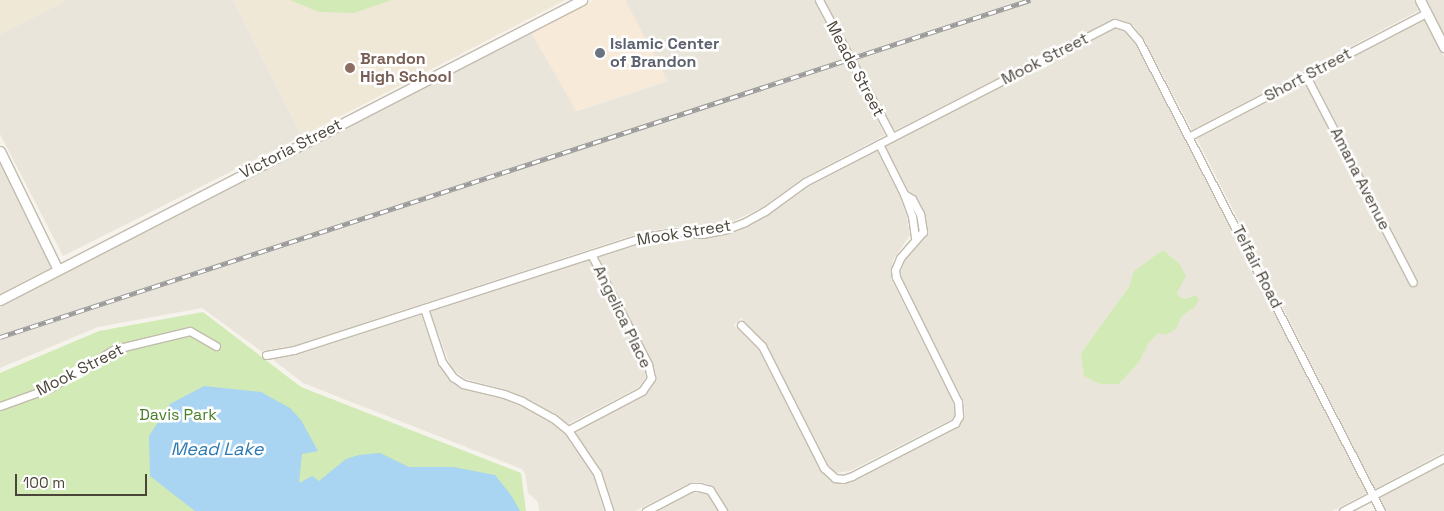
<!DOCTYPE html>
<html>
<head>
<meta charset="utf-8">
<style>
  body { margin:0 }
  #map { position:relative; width:1444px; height:511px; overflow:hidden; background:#f6f3ec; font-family:"Space Grotesk",sans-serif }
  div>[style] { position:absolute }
  .residential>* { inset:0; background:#eae5da }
  .commercial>* { inset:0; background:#f7ead8 }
  .education>* { inset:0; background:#efe8d6 }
  .green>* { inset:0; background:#d2eab5 }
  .water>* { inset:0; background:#a9d4f2 }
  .roads { filter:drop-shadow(1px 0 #c2bbae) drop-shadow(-1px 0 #c2bbae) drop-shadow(0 1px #c2bbae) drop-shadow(0 -1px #c2bbae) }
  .minor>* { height:7px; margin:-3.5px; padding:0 3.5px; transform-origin:3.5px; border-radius:3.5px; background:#fff }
  .tertiary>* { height:9px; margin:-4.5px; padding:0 4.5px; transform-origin:4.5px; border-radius:4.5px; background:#fff }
  .rail>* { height:4.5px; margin-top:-2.25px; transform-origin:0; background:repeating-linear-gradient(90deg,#fff 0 8px,#9a9a9a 0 16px); box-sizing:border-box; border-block:1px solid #9a9a9a }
  .dots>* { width:14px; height:14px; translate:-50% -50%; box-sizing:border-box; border:2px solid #fff; border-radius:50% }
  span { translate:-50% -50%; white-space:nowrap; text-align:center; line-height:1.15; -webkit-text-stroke:5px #fff; paint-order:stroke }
  .worship-label { font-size:16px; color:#5b616d; font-weight:700 }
  .left { translate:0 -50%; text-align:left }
  .education-label { font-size:16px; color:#785e54; font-weight:700 }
  .street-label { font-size:16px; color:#4b4439 }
  .park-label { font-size:16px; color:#4a7f2a }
  .water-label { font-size:18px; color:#2e7ab2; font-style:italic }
  .scale { position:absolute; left:15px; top:474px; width:132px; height:22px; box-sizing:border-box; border:2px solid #4b4439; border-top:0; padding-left:6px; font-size:15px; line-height:18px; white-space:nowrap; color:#4b4439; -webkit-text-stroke:4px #fff; paint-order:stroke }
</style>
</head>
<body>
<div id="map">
  <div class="residential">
    <i style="clip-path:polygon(67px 0,233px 0,302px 136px,63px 256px,0 134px,0 34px)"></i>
    <i style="clip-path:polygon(625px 0,814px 0,885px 135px,803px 178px,763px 207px,725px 225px,701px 228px,675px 227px,643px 232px,293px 346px,261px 351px,202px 308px,98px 327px,0 368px,0 306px,531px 32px,577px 111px,667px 81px)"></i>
    <i style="clip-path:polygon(824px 0,1415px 0,1420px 10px,1192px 130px,1143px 38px,1132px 24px,1116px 18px,894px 131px)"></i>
    <i style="clip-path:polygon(1425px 0,1444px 0,1444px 37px,1433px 15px)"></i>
    <i style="clip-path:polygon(1425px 19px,1444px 57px,1444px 452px,1375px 489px,1197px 139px,1305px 82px,1412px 288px,1419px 284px,1313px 78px)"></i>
    <i style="clip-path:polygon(evenodd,1115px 28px,1125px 32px,1136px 44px,1367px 493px,1332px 511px,728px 511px,713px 487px,705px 483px,692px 482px,635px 511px,613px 511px,601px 471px,575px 432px,645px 395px,655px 381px,655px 371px,598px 257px,662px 238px,703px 239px,729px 234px,768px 215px,808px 187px,877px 151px,899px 194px,907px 217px,910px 235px,893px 260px,891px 279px,954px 404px,955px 414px,952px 419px,850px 471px,836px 473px,828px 465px,766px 344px,741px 318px,734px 325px,758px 349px,821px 471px,835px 483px,845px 483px,854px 481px,951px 431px,959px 426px,965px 411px,963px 400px,900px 277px,904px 261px,926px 235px,926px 219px,916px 197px,907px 189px,885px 146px,1115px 28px,1163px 250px,1179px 263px,1181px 284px,1177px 293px,1179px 297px,1185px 299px,1195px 295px,1195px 307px,1182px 316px,1176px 329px,1158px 333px,1148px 344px,1140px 361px,1119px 384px,1100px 384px,1085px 376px,1081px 353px,1129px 287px,1135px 271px,1163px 250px)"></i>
    <i style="clip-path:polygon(0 161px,52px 267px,0 294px)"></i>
    <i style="clip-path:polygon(589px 260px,644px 366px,646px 377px,639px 387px,568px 424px,555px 414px,524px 397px,504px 389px,465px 379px,451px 367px,430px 312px)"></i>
    <i style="clip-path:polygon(421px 315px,438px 363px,450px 380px,462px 389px,503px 399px,521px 406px,551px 422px,565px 433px,593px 475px,604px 511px,539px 511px,538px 502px,528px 493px,525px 473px,522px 469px,303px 383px,272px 359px,296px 355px)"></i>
    <i style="clip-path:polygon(1444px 464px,1444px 511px,1386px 511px,1379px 498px)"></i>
    <i style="clip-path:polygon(694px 492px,708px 494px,718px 511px,657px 511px)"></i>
  </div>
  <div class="commercial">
    <i style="clip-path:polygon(594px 0,625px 0,668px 81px,576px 111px,531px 32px)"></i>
  </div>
  <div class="education">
    <i style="clip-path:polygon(0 0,67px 0,0 34px)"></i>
    <i style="clip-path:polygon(233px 0,565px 0,302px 136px)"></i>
  </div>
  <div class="green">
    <i style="clip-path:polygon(290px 0,392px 0,354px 13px,319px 12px)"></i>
    <i style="clip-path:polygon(1163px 250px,1179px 263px,1186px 276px,1177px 293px,1179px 297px,1185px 299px,1196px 295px,1199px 300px,1195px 307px,1182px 316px,1176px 329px,1166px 335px,1158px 333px,1148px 344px,1140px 361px,1119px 384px,1100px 384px,1084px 376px,1081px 353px,1129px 287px,1134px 271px)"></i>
    <i style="clip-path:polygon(203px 312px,301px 387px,521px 473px,526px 511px,0 511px,0 373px,99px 331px)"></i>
  </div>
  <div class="water">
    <i style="clip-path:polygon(204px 386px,261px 392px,290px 408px,301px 420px,318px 451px,302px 454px,299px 483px,312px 476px,319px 481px,346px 459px,359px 455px,380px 453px,409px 467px,453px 467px,495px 475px,511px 495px,520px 511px,195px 511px,150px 476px,149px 436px,170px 404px)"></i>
  </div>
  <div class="roads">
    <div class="minor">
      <i style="left:819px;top:0;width:155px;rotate:61.9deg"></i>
      <i style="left:1306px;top:76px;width:232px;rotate:62.6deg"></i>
      <i style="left:1190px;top:136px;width:266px;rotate:-27.5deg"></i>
      <i style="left:879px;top:144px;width:56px;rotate:63.4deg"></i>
      <i style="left:904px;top:194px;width:23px;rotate:70deg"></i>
      <i style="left:912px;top:216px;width:22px;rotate:82deg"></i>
      <i style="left:424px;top:308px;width:57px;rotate:71.6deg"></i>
      <i style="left:442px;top:362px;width:19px;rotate:54deg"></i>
      <i style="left:453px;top:377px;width:12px;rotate:35deg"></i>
      <i style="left:463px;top:384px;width:42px;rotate:13.7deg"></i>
      <i style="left:504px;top:394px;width:19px;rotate:21deg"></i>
      <i style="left:522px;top:401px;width:35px;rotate:29deg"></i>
      <i style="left:553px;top:418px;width:19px;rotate:39deg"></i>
      <i style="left:568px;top:430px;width:52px;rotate:56deg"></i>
      <i style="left:597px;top:473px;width:40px;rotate:72deg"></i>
      <i style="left:741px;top:325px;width:30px;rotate:45deg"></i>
      <i style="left:762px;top:346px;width:137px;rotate:63.1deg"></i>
      <i style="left:824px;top:468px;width:15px;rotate:42deg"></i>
      <i style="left:835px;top:478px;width:8px;rotate:7deg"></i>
      <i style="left:843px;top:479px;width:9px;rotate:-18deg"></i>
      <i style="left:852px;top:476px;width:116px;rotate:-27.2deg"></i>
      <i style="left:955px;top:423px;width:8px;rotate:-60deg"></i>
      <i style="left:959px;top:416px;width:14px;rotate:-94deg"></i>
      <i style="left:958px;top:402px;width:140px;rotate:-116.4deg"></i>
      <i style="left:896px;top:277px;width:7px;rotate:-98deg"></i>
      <i style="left:895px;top:270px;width:13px;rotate:-67deg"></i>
      <i style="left:900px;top:258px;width:35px;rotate:-49deg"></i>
      <i style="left:923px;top:232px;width:18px;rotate:-99deg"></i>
      <i style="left:920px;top:214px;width:17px;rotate:-118deg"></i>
      <i style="left:912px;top:199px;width:9px;rotate:-148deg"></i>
      <i style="left:266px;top:355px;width:28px;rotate:-10deg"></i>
      <i style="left:294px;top:350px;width:368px;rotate:-17.9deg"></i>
      <i style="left:644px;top:237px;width:32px;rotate:-9deg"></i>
      <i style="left:676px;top:232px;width:26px;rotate:4deg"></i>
      <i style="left:702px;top:234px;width:25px;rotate:-11deg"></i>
      <i style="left:727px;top:229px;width:19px;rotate:-21deg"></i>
      <i style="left:745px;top:222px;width:23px;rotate:-29deg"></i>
      <i style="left:765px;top:211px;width:49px;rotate:-35.9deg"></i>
      <i style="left:805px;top:182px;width:348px;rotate:-27.2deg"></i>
      <i style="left:1115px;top:23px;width:13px;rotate:18deg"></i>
      <i style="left:1127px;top:27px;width:18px;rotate:49deg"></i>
      <i style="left:1139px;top:41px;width:529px;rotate:62.76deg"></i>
      <i style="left:0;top:406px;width:53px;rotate:-19.8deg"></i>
      <i style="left:50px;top:388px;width:76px;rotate:-31deg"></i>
      <i style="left:115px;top:349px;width:77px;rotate:-13.5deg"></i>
      <i style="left:190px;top:331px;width:30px;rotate:30deg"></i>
      <i style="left:568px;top:430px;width:84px;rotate:-27.8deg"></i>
      <i style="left:642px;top:391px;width:16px;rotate:-55deg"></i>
      <i style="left:651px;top:378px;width:14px;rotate:-102deg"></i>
      <i style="left:648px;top:364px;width:124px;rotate:-117.4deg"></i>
      <i style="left:646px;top:511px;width:52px;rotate:-27.6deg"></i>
      <i style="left:692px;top:487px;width:7px"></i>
      <i style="left:699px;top:487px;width:11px;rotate:15deg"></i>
      <i style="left:710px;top:490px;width:25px;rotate:58deg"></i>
      <i style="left:1343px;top:511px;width:114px;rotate:-27.7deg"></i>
    </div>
    <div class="tertiary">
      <i style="left:1420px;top:0;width:53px;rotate:62.9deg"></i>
      <i style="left:0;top:151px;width:132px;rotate:64deg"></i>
      <i style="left:0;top:300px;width:655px;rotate:-27.27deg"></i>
    </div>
  </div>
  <div class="rail">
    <i style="left:0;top:337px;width:1084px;rotate:-18.12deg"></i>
  </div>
  <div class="dots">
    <i style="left:600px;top:53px;background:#6b7280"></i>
    <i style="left:350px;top:68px;background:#8d6e63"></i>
  </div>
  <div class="worship-label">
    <span class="left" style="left:610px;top:53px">Islamic Center<br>of Brandon</span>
  </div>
  <div class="education-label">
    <span class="left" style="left:360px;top:68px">Brandon<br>High School</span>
  </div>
  <div class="street-label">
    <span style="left:1045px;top:59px;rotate:-27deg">Mook Street</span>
    <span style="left:855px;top:69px;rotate:62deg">Meade Street</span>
    <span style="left:1308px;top:75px;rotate:-28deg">Short Street</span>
    <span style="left:291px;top:149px;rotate:-27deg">Victoria Street</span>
    <span style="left:1360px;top:179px;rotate:63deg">Amana Avenue</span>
    <span style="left:684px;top:233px;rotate:-9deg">Mook Street</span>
    <span style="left:1257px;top:267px;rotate:63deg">Telfair Road</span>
    <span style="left:622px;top:317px;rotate:64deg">Angelica Place</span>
    <span style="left:80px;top:370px;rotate:-27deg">Mook Street</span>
  </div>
  <div class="park-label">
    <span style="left:178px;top:415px">Davis Park</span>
  </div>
  <div class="water-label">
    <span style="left:217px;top:449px">Mead Lake</span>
  </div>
  <div class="scale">100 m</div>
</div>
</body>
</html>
